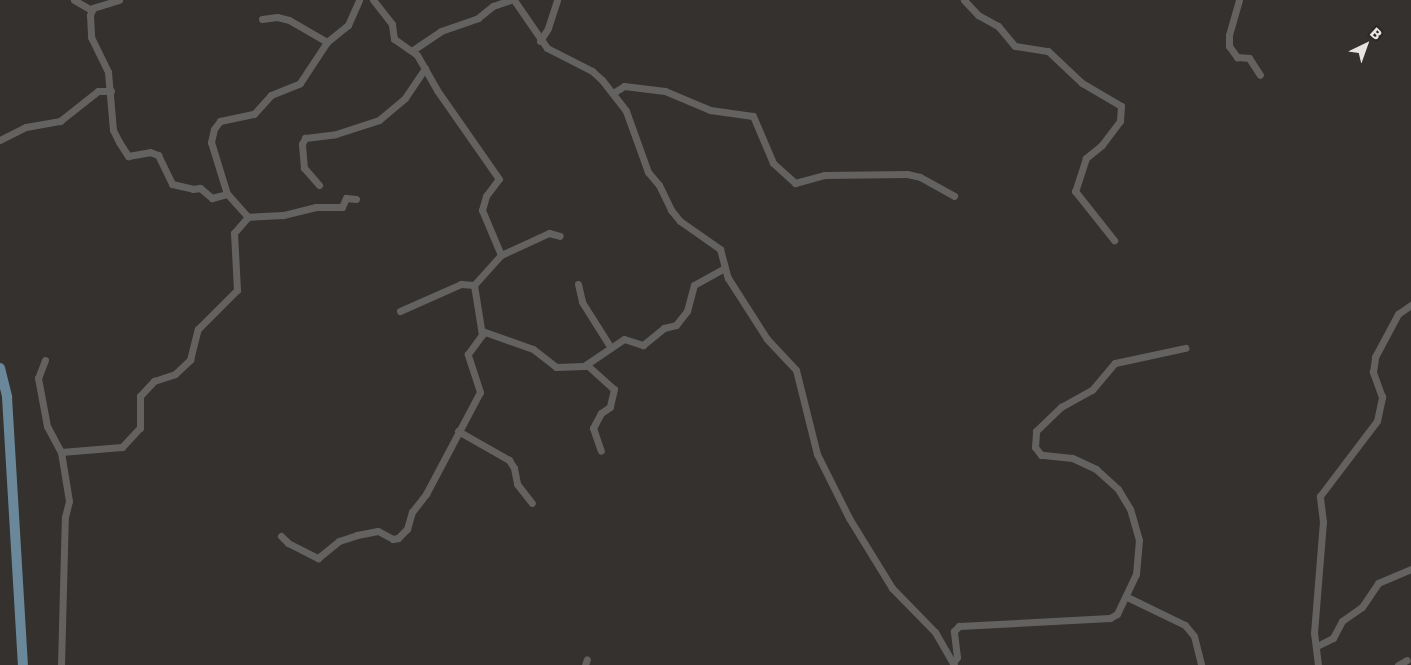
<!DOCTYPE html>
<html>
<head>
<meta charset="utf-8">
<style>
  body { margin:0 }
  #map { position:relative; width:1411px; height:665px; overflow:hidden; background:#34312f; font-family:"DejaVu Sans",sans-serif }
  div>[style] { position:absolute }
  .river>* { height:10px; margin:-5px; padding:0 5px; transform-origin:5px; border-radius:5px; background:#6a889a }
  .minor>* { height:7px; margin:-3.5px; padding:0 3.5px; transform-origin:3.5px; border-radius:3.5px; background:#636261 }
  span { translate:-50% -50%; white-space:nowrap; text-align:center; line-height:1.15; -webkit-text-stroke:4px #2a2725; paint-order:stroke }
  .north { position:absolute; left:1341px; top:20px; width:50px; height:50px; -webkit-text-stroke:4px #2a2725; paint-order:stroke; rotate:42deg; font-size:14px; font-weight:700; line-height:20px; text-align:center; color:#e7e5e4 }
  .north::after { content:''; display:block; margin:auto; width:18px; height:22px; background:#e7e5e4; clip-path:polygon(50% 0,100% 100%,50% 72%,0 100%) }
</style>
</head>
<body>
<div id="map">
  <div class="river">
    <i style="left:0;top:368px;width:30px;rotate:76deg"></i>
    <i style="left:7px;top:397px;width:268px;rotate:86.6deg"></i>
  </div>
  <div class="minor">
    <i style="left:74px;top:0;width:20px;rotate:30deg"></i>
    <i style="left:119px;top:0;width:27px;rotate:163deg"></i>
    <i style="left:93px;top:8px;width:8px;rotate:113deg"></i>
    <i style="left:90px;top:15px;width:22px;rotate:87deg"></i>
    <i style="left:91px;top:37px;width:39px;rotate:64deg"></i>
    <i style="left:108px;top:72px;width:58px;rotate:85.1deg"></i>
    <i style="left:113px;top:130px;width:13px;rotate:63deg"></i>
    <i style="left:119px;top:142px;width:17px;rotate:57deg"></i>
    <i style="left:128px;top:156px;width:22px;rotate:-10deg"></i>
    <i style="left:150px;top:152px;width:9px;rotate:21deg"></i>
    <i style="left:158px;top:155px;width:32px;rotate:64deg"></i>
    <i style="left:172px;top:184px;width:22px;rotate:13deg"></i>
    <i style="left:193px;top:189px;width:7px;rotate:-8deg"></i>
    <i style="left:200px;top:188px;width:16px;rotate:40deg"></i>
    <i style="left:212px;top:198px;width:16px;rotate:-15deg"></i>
    <i style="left:514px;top:0;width:58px;rotate:55.5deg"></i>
    <i style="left:547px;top:48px;width:51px;rotate:27.1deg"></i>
    <i style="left:592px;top:71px;width:13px;rotate:42deg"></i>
    <i style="left:602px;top:80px;width:39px;rotate:52deg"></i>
    <i style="left:626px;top:111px;width:65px;rotate:70.2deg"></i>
    <i style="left:648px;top:172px;width:17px;rotate:50deg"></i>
    <i style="left:659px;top:185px;width:28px;rotate:64deg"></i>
    <i style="left:671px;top:210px;width:14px;rotate:51deg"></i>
    <i style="left:680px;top:221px;width:49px;rotate:35deg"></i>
    <i style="left:720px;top:249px;width:30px;rotate:75deg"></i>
    <i style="left:728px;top:278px;width:72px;rotate:57.4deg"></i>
    <i style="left:767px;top:339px;width:42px;rotate:46.9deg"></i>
    <i style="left:796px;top:370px;width:87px;rotate:76deg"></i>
    <i style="left:817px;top:454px;width:72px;rotate:63.4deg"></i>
    <i style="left:849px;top:518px;width:82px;rotate:58.4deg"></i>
    <i style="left:892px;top:588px;width:62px;rotate:45.7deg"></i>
    <i style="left:935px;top:632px;width:38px;rotate:60deg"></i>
    <i style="left:964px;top:0;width:21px;rotate:47deg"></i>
    <i style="left:978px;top:15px;width:23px;rotate:29deg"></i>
    <i style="left:998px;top:26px;width:26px;rotate:50deg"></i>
    <i style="left:1015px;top:46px;width:33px;rotate:9deg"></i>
    <i style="left:1048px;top:51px;width:47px;rotate:43.3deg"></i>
    <i style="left:1082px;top:83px;width:45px;rotate:30.5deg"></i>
    <i style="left:1121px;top:106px;width:15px;rotate:94deg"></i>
    <i style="left:1120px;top:121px;width:30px;rotate:127deg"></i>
    <i style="left:1102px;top:145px;width:21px;rotate:141deg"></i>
    <i style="left:1086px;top:158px;width:35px;rotate:108deg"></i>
    <i style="left:1075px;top:191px;width:63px;rotate:51.5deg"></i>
    <i style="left:1239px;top:0;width:36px;rotate:106deg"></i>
    <i style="left:1229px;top:35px;width:11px;rotate:90deg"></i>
    <i style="left:1229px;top:46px;width:14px;rotate:54deg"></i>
    <i style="left:1237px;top:57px;width:12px;rotate:5deg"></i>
    <i style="left:1249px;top:58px;width:20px;rotate:57deg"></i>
    <i style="left:262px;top:19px;width:15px;rotate:-8deg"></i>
    <i style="left:277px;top:17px;width:12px;rotate:14deg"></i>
    <i style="left:289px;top:20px;width:44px;rotate:30.1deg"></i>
    <i style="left:540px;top:41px;width:15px;rotate:-58deg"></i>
    <i style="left:548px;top:28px;width:29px;rotate:-72deg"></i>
    <i style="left:413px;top:50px;width:34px;rotate:-34deg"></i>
    <i style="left:441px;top:31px;width:39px;rotate:-19deg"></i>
    <i style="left:478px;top:18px;width:19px;rotate:-39deg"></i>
    <i style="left:493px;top:6px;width:18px;rotate:-19deg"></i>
    <i style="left:613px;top:93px;width:13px;rotate:-32deg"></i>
    <i style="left:624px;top:86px;width:41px;rotate:7deg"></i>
    <i style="left:665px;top:91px;width:49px;rotate:22.9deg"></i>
    <i style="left:710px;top:110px;width:43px;rotate:7.9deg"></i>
    <i style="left:753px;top:116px;width:51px;rotate:66.9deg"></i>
    <i style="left:773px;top:163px;width:30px;rotate:42deg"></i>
    <i style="left:795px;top:183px;width:30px;rotate:-15deg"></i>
    <i style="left:824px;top:175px;width:83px;rotate:-0.7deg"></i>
    <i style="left:907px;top:174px;width:13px;rotate:13deg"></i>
    <i style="left:920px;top:177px;width:39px;rotate:29deg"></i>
    <i style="left:0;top:140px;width:29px;rotate:-27deg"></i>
    <i style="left:26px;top:127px;width:35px;rotate:-10deg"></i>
    <i style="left:60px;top:121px;width:48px;rotate:-38.3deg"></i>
    <i style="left:98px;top:91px;width:13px"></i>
    <i style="left:319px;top:185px;width:23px;rotate:-131deg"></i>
    <i style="left:304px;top:168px;width:24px;rotate:-95deg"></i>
    <i style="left:302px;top:144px;width:7px;rotate:-63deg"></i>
    <i style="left:305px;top:138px;width:31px;rotate:-7deg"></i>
    <i style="left:336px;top:134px;width:45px;rotate:-18deg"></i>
    <i style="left:379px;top:120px;width:34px;rotate:-40deg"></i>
    <i style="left:405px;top:98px;width:36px;rotate:-56deg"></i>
    <i style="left:356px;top:199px;width:10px;rotate:-174deg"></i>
    <i style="left:346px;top:198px;width:10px;rotate:114deg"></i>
    <i style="left:342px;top:207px;width:26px;rotate:180deg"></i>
    <i style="left:316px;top:207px;width:34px;rotate:166deg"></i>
    <i style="left:283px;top:215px;width:35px;rotate:177deg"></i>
    <i style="left:248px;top:217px;width:31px;rotate:-132deg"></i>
    <i style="left:227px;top:194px;width:54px;rotate:-107.1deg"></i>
    <i style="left:211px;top:142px;width:13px;rotate:-77deg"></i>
    <i style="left:214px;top:129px;width:10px;rotate:-53deg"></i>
    <i style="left:220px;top:121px;width:35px;rotate:-12deg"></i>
    <i style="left:254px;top:114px;width:25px;rotate:-48deg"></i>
    <i style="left:271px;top:95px;width:31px;rotate:-22deg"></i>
    <i style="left:300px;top:83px;width:49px;rotate:-56.6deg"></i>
    <i style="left:327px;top:42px;width:27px;rotate:-39deg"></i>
    <i style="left:348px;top:25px;width:27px;rotate:-66deg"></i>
    <i style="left:501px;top:255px;width:53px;rotate:-24.6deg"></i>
    <i style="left:549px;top:233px;width:11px;rotate:15deg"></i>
    <i style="left:578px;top:284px;width:18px;rotate:77deg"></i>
    <i style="left:582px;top:302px;width:54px;rotate:57.8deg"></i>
    <i style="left:400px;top:311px;width:67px;rotate:-23.9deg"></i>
    <i style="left:461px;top:284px;width:13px;rotate:4deg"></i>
    <i style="left:482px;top:331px;width:54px;rotate:19.4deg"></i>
    <i style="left:533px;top:349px;width:29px;rotate:38deg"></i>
    <i style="left:556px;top:367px;width:28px;rotate:-2deg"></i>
    <i style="left:584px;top:366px;width:48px;rotate:-34deg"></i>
    <i style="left:624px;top:339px;width:20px;rotate:18deg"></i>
    <i style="left:643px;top:345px;width:27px;rotate:-39deg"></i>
    <i style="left:664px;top:328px;width:12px;rotate:-14deg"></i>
    <i style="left:676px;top:325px;width:18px;rotate:-52deg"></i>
    <i style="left:687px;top:311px;width:27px;rotate:-75deg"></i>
    <i style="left:694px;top:285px;width:35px;rotate:-29deg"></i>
    <i style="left:45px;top:360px;width:19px;rotate:111deg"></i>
    <i style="left:38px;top:378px;width:49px;rotate:79.4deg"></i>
    <i style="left:47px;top:426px;width:30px;rotate:62deg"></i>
    <i style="left:587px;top:365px;width:36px;rotate:42deg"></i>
    <i style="left:614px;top:389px;width:18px;rotate:103deg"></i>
    <i style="left:610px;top:407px;width:11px;rotate:146deg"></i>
    <i style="left:601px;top:413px;width:17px;rotate:118deg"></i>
    <i style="left:593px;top:428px;width:24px;rotate:71deg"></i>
    <i style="left:458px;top:431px;width:59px;rotate:29.6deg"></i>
    <i style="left:509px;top:460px;width:9px;rotate:58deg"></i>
    <i style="left:514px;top:468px;width:16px;rotate:79deg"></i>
    <i style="left:517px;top:484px;width:24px;rotate:52deg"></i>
    <i style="left:281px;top:536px;width:10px;rotate:45deg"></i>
    <i style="left:288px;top:543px;width:34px;rotate:27deg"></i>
    <i style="left:318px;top:558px;width:27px;rotate:-39deg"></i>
    <i style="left:339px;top:541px;width:19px;rotate:-18deg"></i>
    <i style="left:357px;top:535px;width:21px;rotate:-11deg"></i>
    <i style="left:378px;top:531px;width:17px;rotate:28deg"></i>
    <i style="left:393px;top:539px;width:5px;rotate:-11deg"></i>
    <i style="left:398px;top:538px;width:13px;rotate:-45deg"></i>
    <i style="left:407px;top:529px;width:18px;rotate:-74deg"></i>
    <i style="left:412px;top:512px;width:23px;rotate:-52deg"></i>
    <i style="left:426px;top:494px;width:115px;rotate:-62.1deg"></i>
    <i style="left:480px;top:392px;width:40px;rotate:-108deg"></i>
    <i style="left:468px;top:354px;width:24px;rotate:-54deg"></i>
    <i style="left:482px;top:335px;width:51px;rotate:-99.1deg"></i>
    <i style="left:474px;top:285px;width:40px;rotate:-48deg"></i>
    <i style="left:501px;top:255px;width:49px;rotate:-112.9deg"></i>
    <i style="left:482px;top:210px;width:15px;rotate:-74deg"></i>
    <i style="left:486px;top:196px;width:21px;rotate:-53deg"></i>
    <i style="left:499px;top:179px;width:108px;rotate:-124.9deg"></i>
    <i style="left:437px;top:90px;width:40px;rotate:-119.7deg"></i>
    <i style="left:417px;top:55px;width:28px;rotate:-145deg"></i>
    <i style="left:394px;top:39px;width:15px;rotate:-98deg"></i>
    <i style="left:392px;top:24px;width:31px;rotate:-128deg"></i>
    <i style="left:1127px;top:597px;width:64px;rotate:25.8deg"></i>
    <i style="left:1185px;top:625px;width:14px;rotate:51deg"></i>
    <i style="left:1194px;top:636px;width:30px;rotate:76deg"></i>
    <i style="left:1317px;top:646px;width:18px;rotate:-27deg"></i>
    <i style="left:1333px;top:638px;width:19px;rotate:-62deg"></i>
    <i style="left:1342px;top:621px;width:24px;rotate:-35deg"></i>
    <i style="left:1362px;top:607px;width:29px;rotate:-56deg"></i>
    <i style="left:1378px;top:583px;width:36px;rotate:-23deg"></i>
    <i style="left:953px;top:663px;width:7px;rotate:-56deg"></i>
    <i style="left:957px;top:657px;width:26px;rotate:-97deg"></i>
    <i style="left:954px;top:631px;width:7px;rotate:-45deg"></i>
    <i style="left:959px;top:626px;width:151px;rotate:-3deg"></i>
    <i style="left:1110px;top:618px;width:8px;rotate:-30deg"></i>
    <i style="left:1117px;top:614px;width:44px;rotate:-64.6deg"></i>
    <i style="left:1136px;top:574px;width:34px;rotate:-85deg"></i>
    <i style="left:1139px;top:540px;width:32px;rotate:-106deg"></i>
    <i style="left:1130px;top:509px;width:23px;rotate:-121deg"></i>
    <i style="left:1118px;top:489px;width:30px;rotate:-138deg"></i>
    <i style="left:1096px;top:469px;width:26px;rotate:-155deg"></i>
    <i style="left:1072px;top:458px;width:31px;rotate:-174deg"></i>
    <i style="left:1041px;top:455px;width:10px;rotate:-127deg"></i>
    <i style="left:1035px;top:447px;width:16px;rotate:-86deg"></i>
    <i style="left:1036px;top:431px;width:35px;rotate:-44deg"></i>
    <i style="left:1061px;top:407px;width:35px;rotate:-29deg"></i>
    <i style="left:1092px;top:390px;width:35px;rotate:-50deg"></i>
    <i style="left:1115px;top:363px;width:72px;rotate:-12.1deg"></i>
    <i style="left:61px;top:665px;width:148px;rotate:-88.5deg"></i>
    <i style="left:65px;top:517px;width:16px;rotate:-76deg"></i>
    <i style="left:69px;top:501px;width:50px;rotate:-99.3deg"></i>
    <i style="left:61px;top:452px;width:61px;rotate:-4.7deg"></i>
    <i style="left:122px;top:447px;width:26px;rotate:-47deg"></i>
    <i style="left:140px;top:428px;width:32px;rotate:-90deg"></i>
    <i style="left:140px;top:396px;width:21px;rotate:-47deg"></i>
    <i style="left:154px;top:381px;width:22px;rotate:-18deg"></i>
    <i style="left:175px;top:374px;width:21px;rotate:-43deg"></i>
    <i style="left:190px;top:360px;width:32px;rotate:-76deg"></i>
    <i style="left:198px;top:329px;width:55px;rotate:-45deg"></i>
    <i style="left:237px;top:290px;width:57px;rotate:-93deg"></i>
    <i style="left:234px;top:233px;width:21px;rotate:-49deg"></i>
    <i style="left:585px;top:665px;width:6px;rotate:-72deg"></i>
    <i style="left:1318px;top:665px;width:32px;rotate:-97deg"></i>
    <i style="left:1314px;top:633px;width:111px;rotate:-85.4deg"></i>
    <i style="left:1323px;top:522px;width:26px;rotate:-97deg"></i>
    <i style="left:1320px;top:496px;width:94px;rotate:-52.8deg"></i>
    <i style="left:1377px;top:421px;width:25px;rotate:-78deg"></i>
    <i style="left:1382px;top:397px;width:27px;rotate:-110deg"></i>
    <i style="left:1373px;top:372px;width:15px;rotate:-82deg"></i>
    <i style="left:1375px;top:357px;width:49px;rotate:-61.9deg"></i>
    <i style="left:1398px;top:314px;width:16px;rotate:-35deg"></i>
    <i style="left:1398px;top:665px;width:10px;rotate:-29deg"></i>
  </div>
  <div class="north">B</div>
</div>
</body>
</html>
